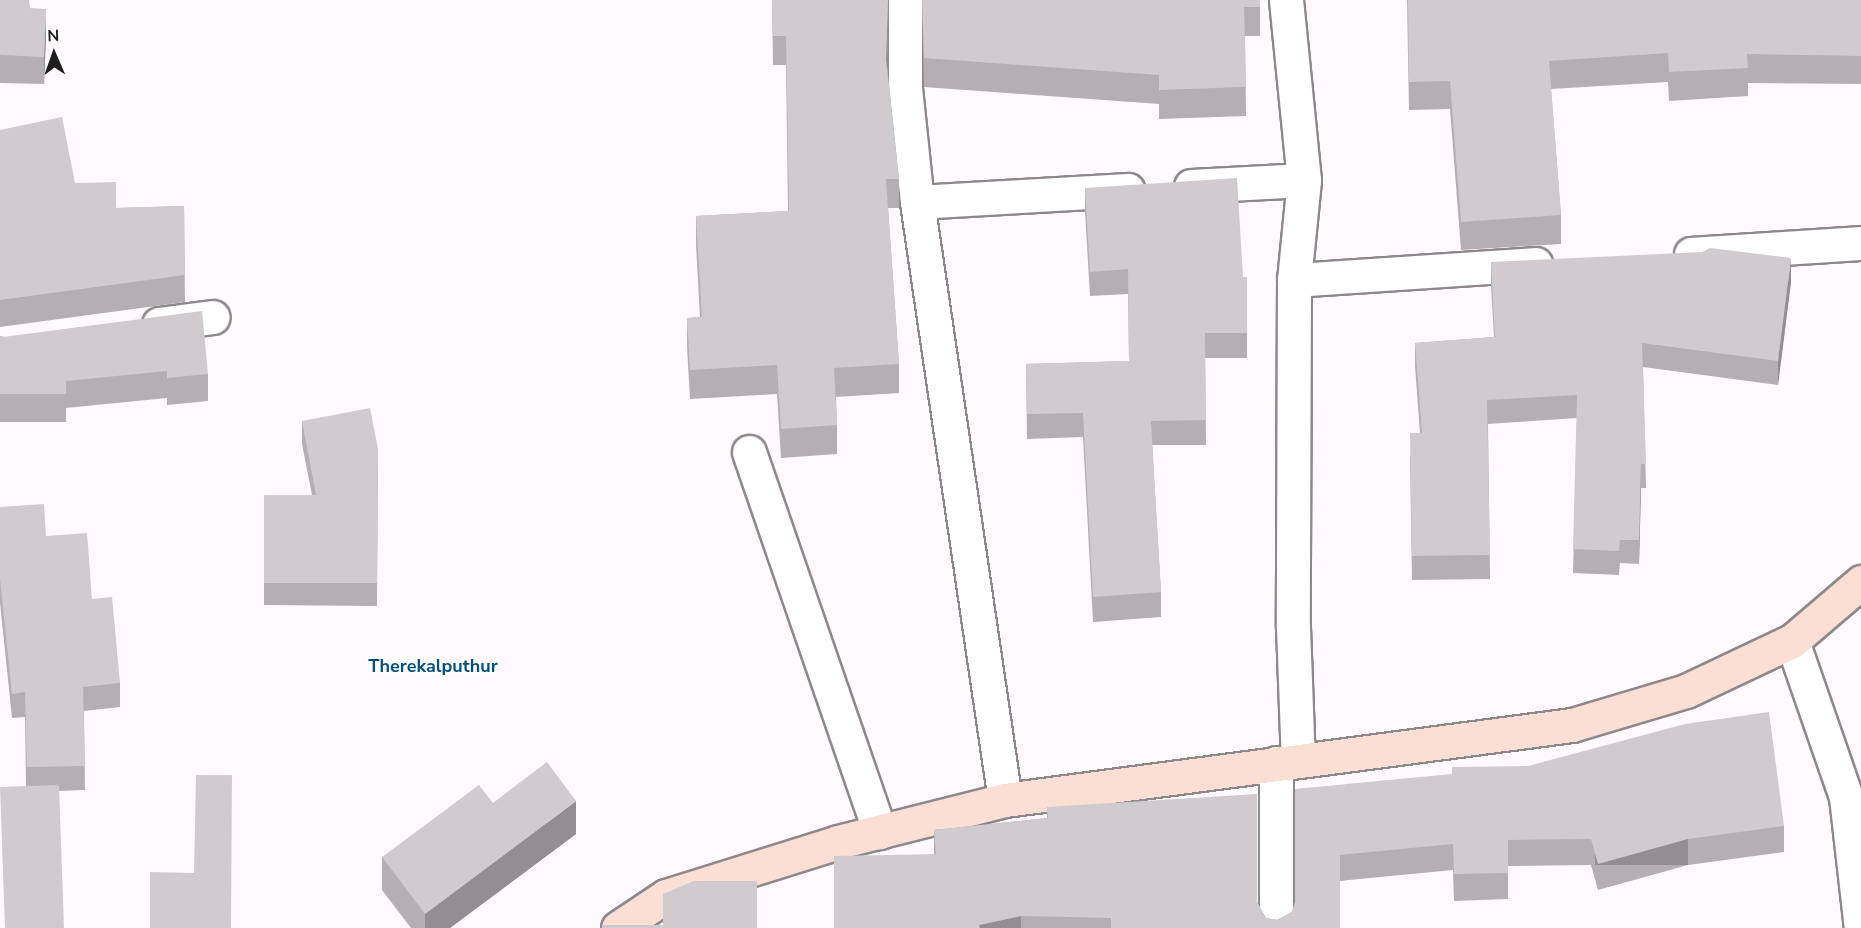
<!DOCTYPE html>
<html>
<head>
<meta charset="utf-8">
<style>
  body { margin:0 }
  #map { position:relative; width:1861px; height:928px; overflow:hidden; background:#fffafe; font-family:"Nunito Sans",sans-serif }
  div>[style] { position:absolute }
  .roads { filter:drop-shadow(2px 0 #8d888c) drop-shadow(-2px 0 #8d888c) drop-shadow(0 2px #8d888c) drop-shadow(0 -2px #8d888c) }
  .minor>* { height:33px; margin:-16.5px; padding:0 16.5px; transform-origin:16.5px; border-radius:16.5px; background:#fff }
  .major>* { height:33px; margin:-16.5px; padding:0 16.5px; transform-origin:16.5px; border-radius:16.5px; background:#fbded4 }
  .wall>* { inset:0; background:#b3afb2 }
  .shaded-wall>* { inset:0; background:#928e91; transform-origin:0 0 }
  .building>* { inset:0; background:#d0cbcf; transform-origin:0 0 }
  span { translate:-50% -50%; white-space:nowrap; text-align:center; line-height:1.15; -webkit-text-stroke:4.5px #fff; paint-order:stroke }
  .neighbourhood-label { font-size:18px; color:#004f7c; font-weight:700 }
  .north { position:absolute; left:24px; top:24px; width:60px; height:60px; -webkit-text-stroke:4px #fff; paint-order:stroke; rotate:358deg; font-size:16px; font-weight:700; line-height:24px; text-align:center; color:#1f1e1f }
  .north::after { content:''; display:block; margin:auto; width:21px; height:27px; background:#1f1e1f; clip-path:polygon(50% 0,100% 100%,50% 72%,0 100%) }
</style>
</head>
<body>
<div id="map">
  <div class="roads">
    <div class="minor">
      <i style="left:905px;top:0;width:88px;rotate:90deg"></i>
      <i style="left:905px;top:88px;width:115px;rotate:84deg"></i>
      <i style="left:917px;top:202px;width:604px;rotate:81.63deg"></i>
      <i style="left:1286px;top:0;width:181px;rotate:84.3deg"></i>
      <i style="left:1304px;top:180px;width:100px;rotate:95.7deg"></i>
      <i style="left:1294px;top:280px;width:347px;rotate:90.2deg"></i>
      <i style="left:1293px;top:627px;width:134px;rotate:87.9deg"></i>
      <i style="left:1191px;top:186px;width:113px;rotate:-3deg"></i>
      <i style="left:917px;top:202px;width:211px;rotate:-3.3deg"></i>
      <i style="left:1691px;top:254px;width:170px;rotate:-3.7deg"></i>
      <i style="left:1294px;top:280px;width:242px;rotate:-3.8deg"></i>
      <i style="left:159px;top:324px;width:54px;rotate:-7.4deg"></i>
      <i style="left:749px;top:452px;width:402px;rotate:71deg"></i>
      <i style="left:1792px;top:641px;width:165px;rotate:70.9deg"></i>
      <i style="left:1846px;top:797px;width:132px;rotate:83.5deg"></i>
      <i style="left:1276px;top:763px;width:165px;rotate:90deg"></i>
    </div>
    <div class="major">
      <i style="left:618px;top:928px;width:58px;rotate:-33.7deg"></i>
      <i style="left:666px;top:896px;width:180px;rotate:-17.4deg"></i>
      <i style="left:838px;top:842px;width:172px;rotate:-14.1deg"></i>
      <i style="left:1005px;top:800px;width:572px;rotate:-7.54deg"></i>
      <i style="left:1572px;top:725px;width:119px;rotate:-16.6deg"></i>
      <i style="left:1686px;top:691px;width:117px;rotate:-25.3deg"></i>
      <i style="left:1792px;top:641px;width:91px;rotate:-40.5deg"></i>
    </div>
  </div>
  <div class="wall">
    <i style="clip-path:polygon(0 0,30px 8px,46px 36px,44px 84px,0 83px)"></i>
    <i style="clip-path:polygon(772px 0,889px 0,887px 65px,899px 179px,899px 208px,888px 208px,899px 364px,899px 393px,836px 397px,837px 425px,837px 454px,781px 458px,777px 394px,690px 399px,687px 347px,687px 318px,700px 317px,696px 245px,696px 216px,788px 211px,786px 65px,773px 65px)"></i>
    <i style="clip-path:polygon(922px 0,1260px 0,1260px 36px,1245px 36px,1246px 116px,1159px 119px,1159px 104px,924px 87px)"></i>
    <i style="clip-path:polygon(1407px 0,1861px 0,1861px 84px,1748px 83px,1748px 96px,1669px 101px,1668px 82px,1551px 89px,1561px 215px,1561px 244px,1461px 250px,1450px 109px,1409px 110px)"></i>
    <i style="clip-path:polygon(0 130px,75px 183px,116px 208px,184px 206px,185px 302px,0 327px)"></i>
    <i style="clip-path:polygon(1085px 188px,1243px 277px,1247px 277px,1247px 358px,1205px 358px,1206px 445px,1152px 445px,1161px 592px,1161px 617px,1093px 622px,1083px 437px,1027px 439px,1026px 364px,1129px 361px,1128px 294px,1090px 296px,1085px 212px)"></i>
    <i style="clip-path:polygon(1491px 262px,1791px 282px,1778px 385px,1643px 367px,1646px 488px,1641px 488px,1639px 564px,1620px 563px,1619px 575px,1573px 573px,1577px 418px,1488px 424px,1490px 579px,1412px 580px,1410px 457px,1420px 433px,1415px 366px,1415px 343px,1494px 337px,1491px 286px)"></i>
    <i style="clip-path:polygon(0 336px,208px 374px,208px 401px,167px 405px,167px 398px,66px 408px,66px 422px,0 422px)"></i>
    <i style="clip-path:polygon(302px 421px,378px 449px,377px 606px,264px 605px,264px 495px,312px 495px,302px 444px)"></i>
    <i style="clip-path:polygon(0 507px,46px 536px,92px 599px,120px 683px,120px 707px,84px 711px,85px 790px,59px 791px,26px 787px,25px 717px,12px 718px,0 603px)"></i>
    <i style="clip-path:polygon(1295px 789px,1784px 826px,1784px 852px,1688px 865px,1598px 890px,1591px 865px,1508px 866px,1508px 899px,1454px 901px,1453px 870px,1340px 881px,1340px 928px,834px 928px,934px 854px,934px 830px,1047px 818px,1047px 807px,1257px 902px,1266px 918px,1277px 920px,1292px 912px,1295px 902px)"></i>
    <i style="clip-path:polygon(493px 803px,576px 834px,450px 928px,411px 928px,382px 890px,382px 857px)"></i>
  </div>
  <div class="shaded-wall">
    <i style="clip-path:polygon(888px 0,889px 0,886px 88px,886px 59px)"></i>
    <i style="clip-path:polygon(46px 9px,46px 36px,44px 84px,44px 57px)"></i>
    <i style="clip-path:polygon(1791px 258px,1791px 282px,1778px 385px,1778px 361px)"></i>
    <i style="clip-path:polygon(1641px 464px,1641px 488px,1639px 564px,1639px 540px)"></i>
    <i style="clip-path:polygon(576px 801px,576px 834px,450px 928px,425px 928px,425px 914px)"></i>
    <i style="left:1688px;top:839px;width:26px;height:93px;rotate:90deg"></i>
    <i style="clip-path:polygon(1021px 916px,1021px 928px,979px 928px,979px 925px)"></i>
  </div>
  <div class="building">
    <i style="clip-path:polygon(0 0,29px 0,30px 8px,46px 9px,44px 57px,0 55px)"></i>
    <i style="clip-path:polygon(772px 0,888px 0,886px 59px,899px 179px,886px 179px,899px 364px,834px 368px,837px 425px,781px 429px,777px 365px,690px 370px,687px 318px,702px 317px,696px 216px,789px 211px,786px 36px,773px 36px)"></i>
    <i style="clip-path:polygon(922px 0,1260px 0,1260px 7px,1244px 7px,1246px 87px,1159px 90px,1159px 75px,924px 58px)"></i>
    <i style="clip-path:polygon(1408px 0,1861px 0,1861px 56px,1747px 54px,1748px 68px,1669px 72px,1668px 53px,1549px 61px,1561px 215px,1461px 222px,1450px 81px,1409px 82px)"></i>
    <i style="clip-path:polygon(62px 117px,75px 183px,116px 182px,116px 208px,184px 206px,185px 275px,0 300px,0 130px)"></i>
    <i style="clip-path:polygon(1237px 178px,1243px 277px,1247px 277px,1247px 333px,1205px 333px,1206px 420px,1151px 421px,1161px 592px,1093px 597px,1083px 413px,1027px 414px,1026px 364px,1129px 361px,1128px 269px,1090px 272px,1085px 188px)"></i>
    <i style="clip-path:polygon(1710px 248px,1791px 258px,1778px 361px,1642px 343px,1646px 464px,1641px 464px,1639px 540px,1620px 540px,1619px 551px,1573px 549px,1577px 395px,1487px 400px,1490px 555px,1412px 556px,1410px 433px,1422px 433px,1415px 343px,1495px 337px,1491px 262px,1702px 252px)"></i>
    <i style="clip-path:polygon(202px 311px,208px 374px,167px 378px,167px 371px,66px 381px,66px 394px,0 394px,0 336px,3px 337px)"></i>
    <i style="clip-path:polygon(370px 408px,378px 449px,377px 583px,264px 583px,264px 495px,316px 495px,302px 421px)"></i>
    <i style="clip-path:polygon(44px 504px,46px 536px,87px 533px,92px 599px,112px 597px,120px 683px,83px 687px,85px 766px,27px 767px,25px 692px,12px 694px,0 579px,0 507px)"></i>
    <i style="clip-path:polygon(1769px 712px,1784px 826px,1688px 839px,1598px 864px,1591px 839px,1508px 840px,1508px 873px,1454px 874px,1453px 844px,1340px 855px,1340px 928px,1111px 928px,1111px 918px,1021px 916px,979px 925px,980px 928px,834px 928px,834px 856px,936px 854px,934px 830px,1048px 818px,1047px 807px,1257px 794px,1257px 902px,1266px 918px,1277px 920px,1292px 912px,1295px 902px,1295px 789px,1452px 774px,1452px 767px,1528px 766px,1685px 724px)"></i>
    <i style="clip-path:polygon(547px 762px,576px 801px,425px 914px,382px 857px,479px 785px,493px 803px)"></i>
    <i style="clip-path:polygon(196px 775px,232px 775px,231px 928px,148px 928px,150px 928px,150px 872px,194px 873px)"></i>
    <i style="left:59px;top:785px;width:143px;height:59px;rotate:88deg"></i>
    <i style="clip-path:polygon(694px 881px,757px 881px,757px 928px,602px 928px,602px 925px,663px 925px,663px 894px)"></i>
  </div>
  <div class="neighbourhood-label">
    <span style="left:433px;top:666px">Therekalputhur</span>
  </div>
  <div class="north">N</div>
</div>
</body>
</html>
